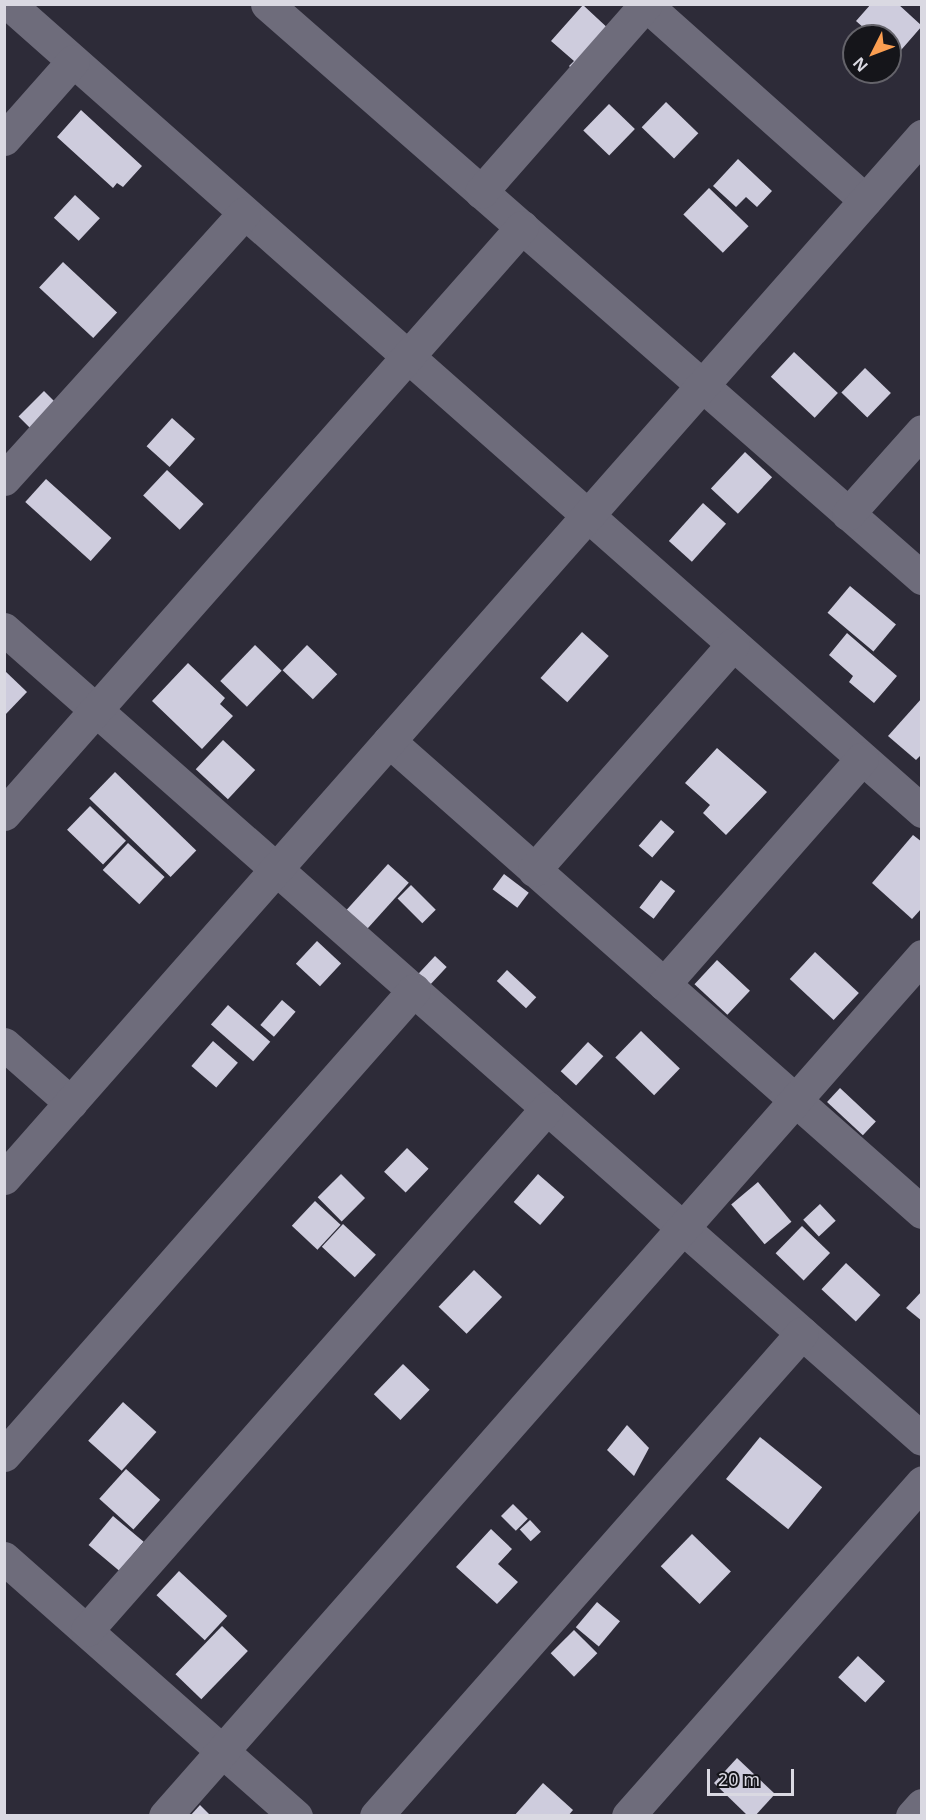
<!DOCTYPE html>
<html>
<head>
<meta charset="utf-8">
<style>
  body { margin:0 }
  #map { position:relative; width:926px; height:1820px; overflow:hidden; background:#2d2b38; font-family:"Noto Sans",sans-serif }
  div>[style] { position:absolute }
  .building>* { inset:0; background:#ceccdd; transform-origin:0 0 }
  .minor>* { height:33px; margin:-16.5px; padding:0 16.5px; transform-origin:16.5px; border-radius:16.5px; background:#6e6c7b }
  span { translate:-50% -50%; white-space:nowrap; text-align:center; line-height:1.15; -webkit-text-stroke:6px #15151a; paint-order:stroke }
  .frame { position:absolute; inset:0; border:6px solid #dad9e2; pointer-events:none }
  .north { position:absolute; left:842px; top:24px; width:60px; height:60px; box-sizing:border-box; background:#15151a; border:2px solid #64636a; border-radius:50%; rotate:228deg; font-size:16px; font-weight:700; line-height:24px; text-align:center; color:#dad9e2 }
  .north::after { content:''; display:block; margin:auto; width:21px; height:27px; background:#fb9e51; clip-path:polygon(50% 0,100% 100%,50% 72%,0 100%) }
  .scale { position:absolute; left:707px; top:1769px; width:87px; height:27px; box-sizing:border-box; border:3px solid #dad9e2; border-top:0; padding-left:8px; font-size:18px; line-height:21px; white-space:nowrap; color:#dad9e2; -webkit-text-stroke:4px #15151a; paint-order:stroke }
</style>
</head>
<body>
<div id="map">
  <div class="building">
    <i style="clip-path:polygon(871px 4px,898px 4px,922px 26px,895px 57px,890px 52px,890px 36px,873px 36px,856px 21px)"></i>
    <i style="clip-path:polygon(583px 5px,612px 32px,575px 72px,569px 66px,574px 61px,551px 41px)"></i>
    <i style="left:666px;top:102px;width:45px;height:35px;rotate:44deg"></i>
    <i style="left:609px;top:104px;width:36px;height:37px;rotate:44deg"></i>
    <i style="clip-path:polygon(81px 110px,142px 166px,123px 187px,117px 183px,113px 188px,57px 137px)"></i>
    <i style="clip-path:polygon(738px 159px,772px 191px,757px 207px,746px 197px,736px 207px,713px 186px)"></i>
    <i style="left:709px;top:188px;width:55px;height:37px;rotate:44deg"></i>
    <i style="left:75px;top:195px;width:34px;height:31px;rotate:43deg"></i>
    <i style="left:63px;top:262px;width:74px;height:35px;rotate:43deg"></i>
    <i style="left:794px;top:352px;width:60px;height:34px;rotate:43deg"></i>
    <i style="left:865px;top:368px;width:36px;height:34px;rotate:44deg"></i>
    <i style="left:44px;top:391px;width:17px;height:36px;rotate:45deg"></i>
    <i style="left:172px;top:418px;width:31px;height:38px;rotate:42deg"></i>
    <i style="left:745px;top:452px;width:37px;height:50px;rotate:43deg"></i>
    <i style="left:167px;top:470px;width:50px;height:35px;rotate:43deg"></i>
    <i style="left:46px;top:479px;width:88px;height:31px;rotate:42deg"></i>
    <i style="left:703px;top:503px;width:31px;height:51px;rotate:42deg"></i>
    <i style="left:850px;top:586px;width:60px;height:35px;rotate:40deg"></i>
    <i style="left:582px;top:632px;width:36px;height:62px;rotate:42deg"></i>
    <i style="clip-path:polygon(847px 633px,897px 676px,874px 703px,849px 682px,853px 676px,829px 655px)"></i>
    <i style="left:255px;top:645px;width:37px;height:50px;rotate:44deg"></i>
    <i style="left:307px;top:645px;width:42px;height:35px;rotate:44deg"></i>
    <i style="clip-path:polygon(188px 663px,225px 698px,220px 704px,233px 716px,202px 749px,152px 701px)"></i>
    <i style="clip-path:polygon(4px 670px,27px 692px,4px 716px)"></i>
    <i style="clip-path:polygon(922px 698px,922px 754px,916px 760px,888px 736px)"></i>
    <i style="left:223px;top:740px;width:44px;height:40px;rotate:43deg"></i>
    <i style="clip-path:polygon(717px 748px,767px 792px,726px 835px,703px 813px,710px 805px,685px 783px)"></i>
    <i style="left:115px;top:772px;width:113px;height:37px;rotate:44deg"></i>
    <i style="left:90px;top:806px;width:50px;height:33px;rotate:44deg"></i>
    <i style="left:661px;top:820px;width:18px;height:34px;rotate:41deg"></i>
    <i style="clip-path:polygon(913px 835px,922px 842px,922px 908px,912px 919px,872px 883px)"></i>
    <i style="left:128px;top:843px;width:50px;height:37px;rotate:43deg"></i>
    <i style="left:388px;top:864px;width:28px;height:62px;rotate:42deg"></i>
    <i style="left:504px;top:874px;width:31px;height:19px;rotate:37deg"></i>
    <i style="left:661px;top:880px;width:18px;height:35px;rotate:38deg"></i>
    <i style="left:411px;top:885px;width:35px;height:19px;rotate:45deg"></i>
    <i style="left:317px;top:941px;width:33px;height:31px;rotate:43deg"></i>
    <i style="left:815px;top:952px;width:60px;height:37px;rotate:43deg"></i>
    <i style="left:435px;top:956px;width:16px;height:26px;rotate:43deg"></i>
    <i style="left:717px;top:960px;width:45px;height:33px;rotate:43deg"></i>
    <i style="left:507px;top:970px;width:40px;height:15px;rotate:43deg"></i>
    <i style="left:282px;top:1000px;width:18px;height:33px;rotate:41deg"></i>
    <i style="left:228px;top:1005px;width:56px;height:26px;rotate:41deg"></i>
    <i style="left:641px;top:1031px;width:54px;height:37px;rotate:44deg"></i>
    <i style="left:213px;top:1041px;width:33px;height:33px;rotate:41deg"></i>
    <i style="left:588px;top:1042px;width:21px;height:40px;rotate:43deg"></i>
    <i style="left:840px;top:1088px;width:49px;height:19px;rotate:43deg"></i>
    <i style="left:407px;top:1148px;width:30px;height:33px;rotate:44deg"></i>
    <i style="left:341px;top:1174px;width:34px;height:33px;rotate:45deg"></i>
    <i style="left:538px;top:1174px;width:35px;height:37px;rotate:41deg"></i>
    <i style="left:758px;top:1182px;width:52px;height:35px;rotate:50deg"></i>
    <i style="left:315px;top:1201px;width:35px;height:34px;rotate:43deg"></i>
    <i style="left:820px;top:1204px;width:23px;height:23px;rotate:47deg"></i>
    <i style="left:343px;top:1224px;width:45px;height:31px;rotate:43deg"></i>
    <i style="left:802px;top:1226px;width:39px;height:38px;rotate:44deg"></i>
    <i style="left:846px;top:1263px;width:47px;height:36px;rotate:43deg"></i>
    <i style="left:474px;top:1270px;width:39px;height:51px;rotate:44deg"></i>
    <i style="clip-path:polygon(922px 1291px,922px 1321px,906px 1308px)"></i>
    <i style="left:403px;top:1364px;width:37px;height:42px;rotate:44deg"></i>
    <i style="left:123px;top:1402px;width:45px;height:52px;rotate:42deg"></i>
    <i style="clip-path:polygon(627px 1425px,649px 1448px,634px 1476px,607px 1450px)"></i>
    <i style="left:760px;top:1437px;width:80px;height:54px;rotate:39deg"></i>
    <i style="left:126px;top:1469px;width:46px;height:40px;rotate:42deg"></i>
    <i style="left:513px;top:1504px;width:21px;height:17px;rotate:45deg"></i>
    <i style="left:113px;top:1516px;width:40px;height:38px;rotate:40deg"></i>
    <i style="left:530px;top:1520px;width:16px;height:14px;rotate:47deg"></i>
    <i style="clip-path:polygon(491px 1529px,512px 1549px,498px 1564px,518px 1582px,497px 1604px,456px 1567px)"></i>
    <i style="left:692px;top:1534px;width:54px;height:45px;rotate:44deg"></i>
    <i style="left:179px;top:1571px;width:66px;height:33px;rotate:43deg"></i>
    <i style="left:597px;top:1602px;width:30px;height:33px;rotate:40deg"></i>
    <i style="left:222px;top:1626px;width:36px;height:67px;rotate:44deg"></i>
    <i style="left:574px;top:1630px;width:33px;height:33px;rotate:45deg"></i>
    <i style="left:858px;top:1656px;width:37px;height:29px;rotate:43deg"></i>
    <i style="clip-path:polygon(737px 1758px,775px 1794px,755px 1816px,748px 1816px,714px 1783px)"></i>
    <i style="clip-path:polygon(543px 1783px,573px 1810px,568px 1816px,514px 1816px)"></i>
    <i style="clip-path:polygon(200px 1805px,211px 1816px,190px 1816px)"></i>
  </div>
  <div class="minor">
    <i style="left:9px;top:4px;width:1219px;rotate:41.47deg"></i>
    <i style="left:267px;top:4px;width:871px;rotate:41.23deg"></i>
    <i style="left:645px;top:4px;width:295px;rotate:41.7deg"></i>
    <i style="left:4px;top:139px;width:104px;rotate:-48.5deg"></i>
    <i style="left:481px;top:192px;width:249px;rotate:-48.7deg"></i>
    <i style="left:4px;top:479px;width:358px;rotate:-47.9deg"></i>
    <i style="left:848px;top:514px;width:111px;rotate:-48.3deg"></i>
    <i style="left:4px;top:629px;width:1224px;rotate:41.42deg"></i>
    <i style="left:389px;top:741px;width:711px;rotate:41.47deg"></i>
    <i style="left:4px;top:814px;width:783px;rotate:-48.57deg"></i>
    <i style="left:534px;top:870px;width:301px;rotate:-48.6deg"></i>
    <i style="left:664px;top:984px;width:300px;rotate:-48.7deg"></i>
    <i style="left:4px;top:1044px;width:89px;rotate:41.4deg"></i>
    <i style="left:4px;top:1178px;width:1389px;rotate:-48.62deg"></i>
    <i style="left:4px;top:1455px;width:620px;rotate:-48.6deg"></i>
    <i style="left:4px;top:1558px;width:390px;rotate:41.5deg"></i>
    <i style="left:87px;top:1630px;width:696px;rotate:-48.61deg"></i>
    <i style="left:165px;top:1816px;width:1146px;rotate:-48.64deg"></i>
    <i style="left:376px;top:1816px;width:644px;rotate:-48.59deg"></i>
    <i style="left:628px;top:1816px;width:445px;rotate:-48.6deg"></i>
    <i style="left:912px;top:1816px;width:15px;rotate:-48deg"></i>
  </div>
  <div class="frame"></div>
  <div class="north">N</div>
  <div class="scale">20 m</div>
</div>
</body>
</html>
